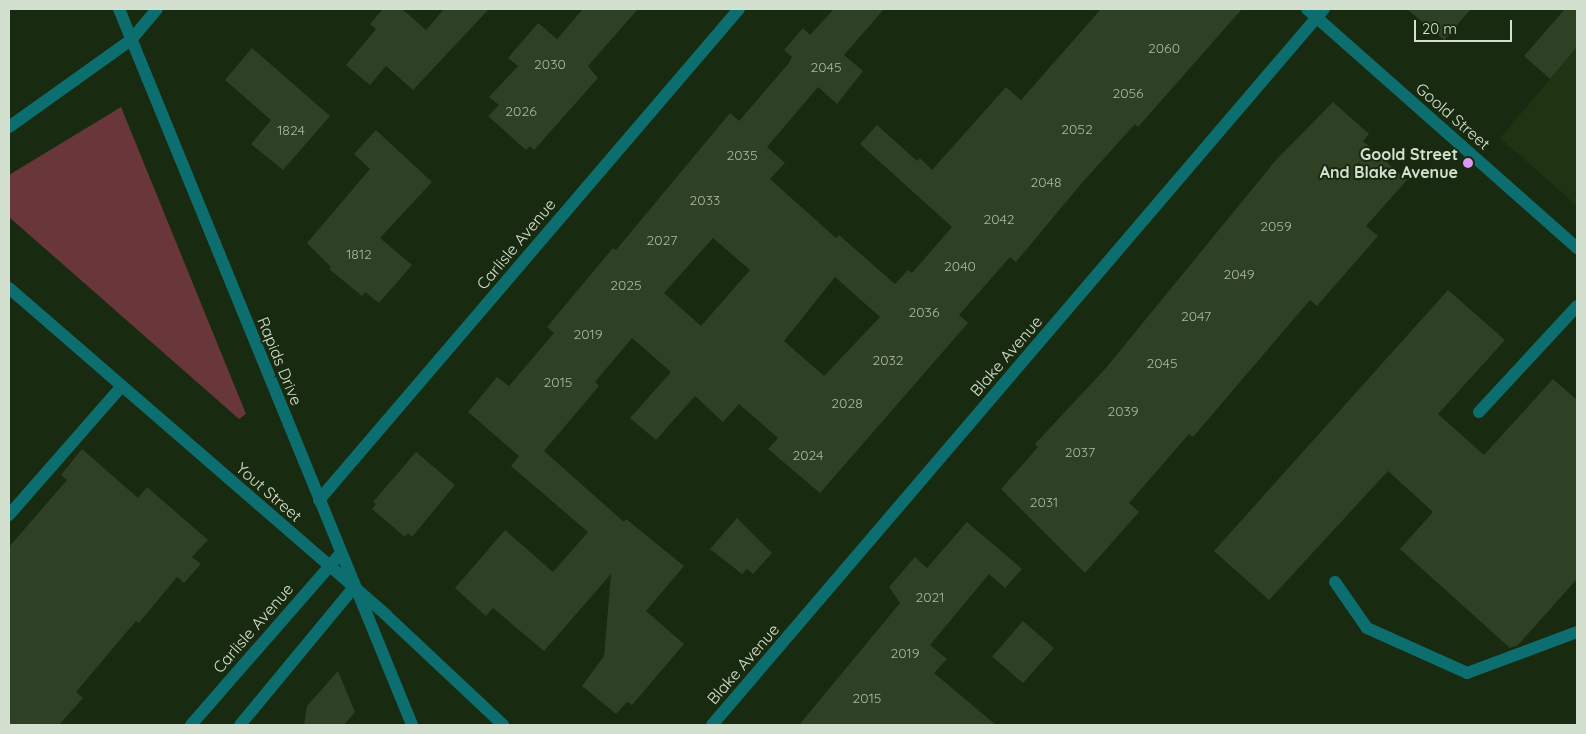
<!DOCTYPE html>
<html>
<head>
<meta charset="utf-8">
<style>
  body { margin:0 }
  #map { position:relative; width:1586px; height:734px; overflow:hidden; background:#182a0f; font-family:Quicksand,sans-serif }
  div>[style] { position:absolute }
  .built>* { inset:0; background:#1e3412 }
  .green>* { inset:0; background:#69373a }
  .building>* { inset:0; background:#2e4125; transform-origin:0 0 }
  .service>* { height:12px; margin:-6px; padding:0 6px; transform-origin:6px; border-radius:6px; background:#0d6e70 }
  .minor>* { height:12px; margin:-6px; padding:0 6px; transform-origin:6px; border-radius:6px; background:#0d6e70 }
  .tertiary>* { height:12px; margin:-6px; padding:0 6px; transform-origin:6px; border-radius:6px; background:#0d6e70 }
  .dots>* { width:14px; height:14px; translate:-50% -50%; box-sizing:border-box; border:2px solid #182a0f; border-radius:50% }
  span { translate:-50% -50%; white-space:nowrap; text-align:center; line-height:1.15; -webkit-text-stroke:4px #182a0f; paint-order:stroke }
  .number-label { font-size:14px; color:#aab8a4 }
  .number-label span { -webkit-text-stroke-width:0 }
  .street-label { font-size:16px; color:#d4e0cf }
  .poi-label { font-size:16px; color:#d4e0cf; font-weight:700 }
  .right { translate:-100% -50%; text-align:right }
  .frame { position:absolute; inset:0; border:10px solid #d4e0cf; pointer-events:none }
  .scale { position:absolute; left:1414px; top:20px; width:98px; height:22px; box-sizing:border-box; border:2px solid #d4e0cf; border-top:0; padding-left:6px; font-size:15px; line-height:18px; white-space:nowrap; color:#d4e0cf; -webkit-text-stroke:4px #182a0f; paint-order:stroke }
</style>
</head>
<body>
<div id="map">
  <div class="built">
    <i style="clip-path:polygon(1577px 47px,1577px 206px,1500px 138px)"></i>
  </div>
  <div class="green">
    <i style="clip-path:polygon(121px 107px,246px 414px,239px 419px,9px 217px,9px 175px)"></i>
  </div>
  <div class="building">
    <i style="clip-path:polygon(383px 9px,402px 9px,426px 30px,444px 9px,489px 9px,413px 90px,386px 66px,370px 85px,346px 65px,376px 29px,370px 24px)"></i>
    <i style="clip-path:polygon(583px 9px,638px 9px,588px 66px,598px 78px,534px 150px,530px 146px,526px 150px,488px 116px,499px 105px,489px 97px,518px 66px,508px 58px,538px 23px,557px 39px)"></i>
    <i style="clip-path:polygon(evenodd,834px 9px,884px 9px,844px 55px,863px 71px,837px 104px,818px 87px,767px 147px,785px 163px,770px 179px,836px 238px,839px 235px,895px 284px,908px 270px,912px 273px,952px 227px,860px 144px,877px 125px,917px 161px,920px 158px,932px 170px,1006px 87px,1021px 100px,1101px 9px,1242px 9px,1138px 127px,1135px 124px,1081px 184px,1016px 262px,1010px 257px,959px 315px,968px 323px,820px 493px,768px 449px,778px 438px,739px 404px,723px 422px,695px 396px,656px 440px,630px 418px,671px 372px,632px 338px,595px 382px,599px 386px,544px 451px,624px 522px,626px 519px,684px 566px,646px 611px,684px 644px,632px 705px,627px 702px,616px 714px,582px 686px,604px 656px,611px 574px,544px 651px,493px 608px,486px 616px,455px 588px,505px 530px,553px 572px,588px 532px,511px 466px,519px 456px,468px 412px,497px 377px,509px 386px,554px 333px,547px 327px,592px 273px,613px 248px,616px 250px,730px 113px,739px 121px,789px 63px,792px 57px,784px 50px,803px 28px,810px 35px,834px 9px,713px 238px,750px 270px,701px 326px,664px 293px,713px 238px,834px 9px,835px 277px,880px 317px,824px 376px,784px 341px,835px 277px)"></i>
    <i style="clip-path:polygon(1407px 9px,1471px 9px,1444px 40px)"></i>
    <i style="clip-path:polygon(1565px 9px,1577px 9px,1577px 47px,1550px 79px,1524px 56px)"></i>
    <i style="clip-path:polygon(252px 48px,330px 116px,283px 170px,251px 144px,271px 120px,225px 80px)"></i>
    <i style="clip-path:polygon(1333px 102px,1369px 134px,1363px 141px,1407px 180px,1366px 226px,1378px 236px,1317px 306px,1310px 300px,1193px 437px,1189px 434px,1129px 503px,1139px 512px,1085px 573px,1001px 489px,1038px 447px,1035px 444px,1105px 369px,1276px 160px)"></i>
    <i style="clip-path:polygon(376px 130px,432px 182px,380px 238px,412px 265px,379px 303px,365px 292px,362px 296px,329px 269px,331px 267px,307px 243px,370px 169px,354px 154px)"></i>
    <i style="clip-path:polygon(1448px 290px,1505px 340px,1438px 414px,1484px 455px,1553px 379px,1577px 400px,1577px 579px,1518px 645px,1510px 648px,1400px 549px,1433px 512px,1388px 471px,1269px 600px,1214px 551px)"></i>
    <i style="clip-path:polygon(82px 449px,138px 498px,147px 487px,208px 540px,192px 557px,201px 564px,184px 583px,177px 577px,139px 623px,136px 621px,76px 692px,83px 698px,59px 725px,9px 725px,9px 547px,67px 480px,61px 475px)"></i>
    <i style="clip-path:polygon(416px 452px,455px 485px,412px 537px,408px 533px,405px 537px,372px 509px,376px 504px,373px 502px)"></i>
    <i style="clip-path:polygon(737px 518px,772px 553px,753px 574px,747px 569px,742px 574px,710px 549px)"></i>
    <i style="clip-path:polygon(967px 522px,1022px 569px,1005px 588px,989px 574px,930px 645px,947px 659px,934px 673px,996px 725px,799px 725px,900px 603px,889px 587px,915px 557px,927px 568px)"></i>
    <i style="left:1023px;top:621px;width:41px;height:47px;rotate:41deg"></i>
    <i style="clip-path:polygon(338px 671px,355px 712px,344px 725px,304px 725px,307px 706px)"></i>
  </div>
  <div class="service">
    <i style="left:1479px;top:412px;width:144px;rotate:-47.2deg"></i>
    <i style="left:9px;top:515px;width:170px;rotate:-48.8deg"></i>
    <i style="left:1335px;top:582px;width:56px;rotate:55.2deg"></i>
    <i style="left:1367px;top:628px;width:110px;rotate:24.2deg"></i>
    <i style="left:1467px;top:673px;width:117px;rotate:-20.4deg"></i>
  </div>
  <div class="minor">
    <i style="left:1307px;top:9px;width:361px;rotate:41.5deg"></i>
    <i style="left:9px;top:127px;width:150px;rotate:-35.5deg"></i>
    <i style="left:131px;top:40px;width:40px;rotate:-50deg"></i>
    <i style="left:9px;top:288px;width:499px;rotate:40.9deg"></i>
    <i style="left:386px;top:615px;width:161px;rotate:43.2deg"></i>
    <i style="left:319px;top:500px;width:646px;rotate:-49.46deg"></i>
    <i style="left:712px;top:725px;width:942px;rotate:-49.48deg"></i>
  </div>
  <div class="tertiary">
    <i style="left:119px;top:9px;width:774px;rotate:67.74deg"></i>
    <i style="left:191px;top:725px;width:228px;rotate:-48.9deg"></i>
    <i style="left:240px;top:725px;width:179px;rotate:-50.4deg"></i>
  </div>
  <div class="dots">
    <i style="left:1468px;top:163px;background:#db99f5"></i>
  </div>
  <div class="number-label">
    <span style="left:1164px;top:48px">2060</span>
    <span style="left:550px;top:64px">2030</span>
    <span style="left:826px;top:67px">2045</span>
    <span style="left:1128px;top:93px">2056</span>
    <span style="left:521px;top:111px">2026</span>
    <span style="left:1077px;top:129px">2052</span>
    <span style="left:291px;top:130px">1824</span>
    <span style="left:742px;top:155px">2035</span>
    <span style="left:1046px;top:182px">2048</span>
    <span style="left:705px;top:200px">2033</span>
    <span style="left:999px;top:219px">2042</span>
    <span style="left:1276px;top:226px">2059</span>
    <span style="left:662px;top:240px">2027</span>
    <span style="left:359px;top:254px">1812</span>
    <span style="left:960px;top:266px">2040</span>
    <span style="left:1239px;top:274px">2049</span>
    <span style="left:626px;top:285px">2025</span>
    <span style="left:924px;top:312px">2036</span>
    <span style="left:1196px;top:316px">2047</span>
    <span style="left:588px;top:334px">2019</span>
    <span style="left:888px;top:360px">2032</span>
    <span style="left:1162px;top:363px">2045</span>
    <span style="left:558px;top:382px">2015</span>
    <span style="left:847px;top:403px">2028</span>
    <span style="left:1123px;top:411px">2039</span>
    <span style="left:1080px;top:452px">2037</span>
    <span style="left:808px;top:455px">2024</span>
    <span style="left:1044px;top:502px">2031</span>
    <span style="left:930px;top:597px">2021</span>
    <span style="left:905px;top:653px">2019</span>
    <span style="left:867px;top:698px">2015</span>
  </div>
  <div class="street-label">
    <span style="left:1453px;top:116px;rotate:41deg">Goold Street</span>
    <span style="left:516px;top:244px;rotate:-50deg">Carlisle Avenue</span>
    <span style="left:1006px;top:356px;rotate:-49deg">Blake Avenue</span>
    <span style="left:280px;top:361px;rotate:68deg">Rapids Drive</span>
    <span style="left:269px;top:492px;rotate:41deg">Yout Street</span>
    <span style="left:253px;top:628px;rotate:-49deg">Carlisle Avenue</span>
    <span style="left:743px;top:664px;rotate:-49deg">Blake Avenue</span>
  </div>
  <div class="poi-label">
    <span class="right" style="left:1458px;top:163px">Goold Street<br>And Blake Avenue</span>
  </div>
  <div class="frame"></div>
  <div class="scale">20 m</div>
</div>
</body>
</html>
